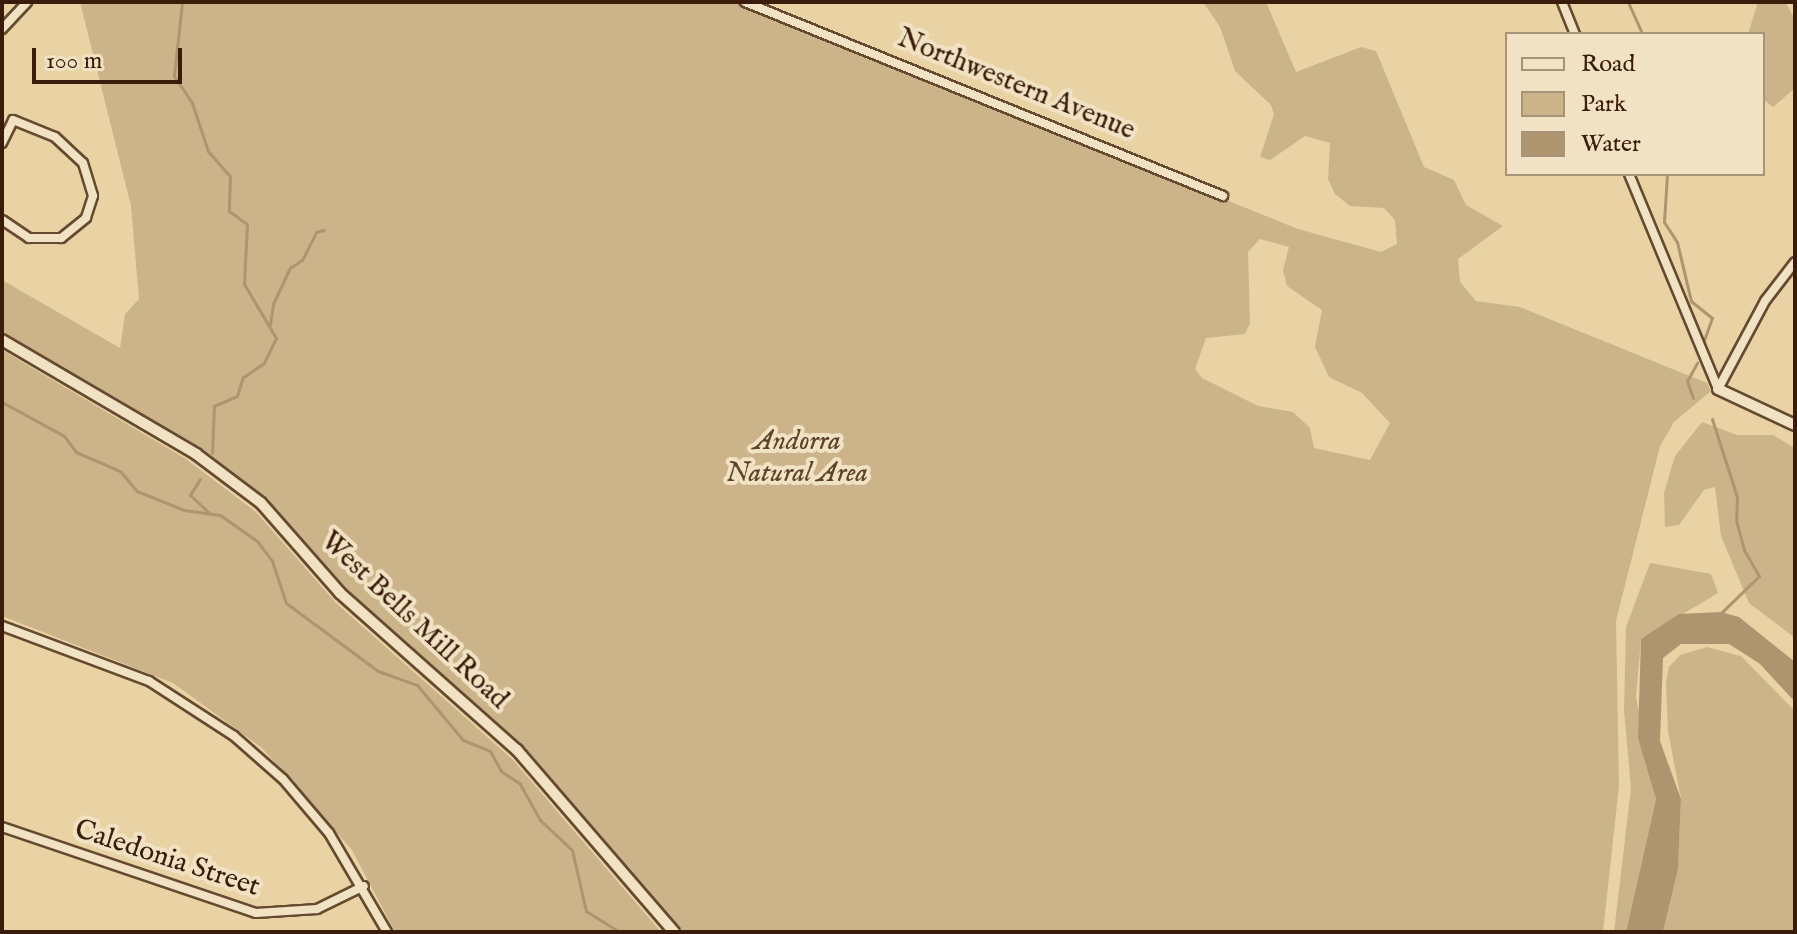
<!DOCTYPE html>
<html>
<head>
<meta charset="utf-8">
<style>
  body { margin:0 }
  #map { position:relative; width:1797px; height:934px; overflow:hidden; background:#e9d3a4; font-family:"IM FELL English",serif }
  div>[style] { position:absolute }
  .green>* { inset:0; background:#cbb48a }
  .water>* { inset:0; background:#ae9570 }
  .stream>* { height:3px; margin:-1.5px; padding:0 1.5px; transform-origin:1.5px; border-radius:1.5px; background:#ae9570 }
  .roads { filter:drop-shadow(2px 0 #664a30) drop-shadow(-2px 0 #664a30) drop-shadow(0 2px #664a30) drop-shadow(0 -2px #664a30) }
  .minor>* { height:8px; margin:-4px; padding:0 4px; transform-origin:4px; border-radius:4px; background:#f1e2c4 }
  .tertiary>* { height:10px; margin:-5px; padding:0 5px; transform-origin:5px; border-radius:5px; background:#f1e2c4 }
  span { translate:-50% -50%; white-space:nowrap; text-align:center; line-height:1.15; -webkit-text-stroke:8px #f1e2c4; paint-order:stroke }
  .street-label { font-size:28px; color:#3b1c0a }
  .park-label { font-size:28px; color:#5f422a; font-style:italic }
  .frame { position:absolute; inset:0; border:4px solid #3b1c0a; pointer-events:none }
  .legend { position:absolute; left:1505px; top:32px; width:260px; height:144px; box-sizing:border-box; background:#f1e2c4; border:2px solid #a8937a; margin:0; padding:10px 14px; list-style:none; font-size:24px; color:#3b1c0a }
  .legend li { display:flex; align-items:center; gap:16px; height:40px }
  .legend b { width:40px; border:2px solid #a8937a }
  .scale { position:absolute; left:32px; top:48px; width:150px; height:36px; box-sizing:border-box; border:4px solid #3b1c0a; border-top:0; padding-left:10px; font-size:24px; line-height:28px; white-space:nowrap; color:#3b1c0a; -webkit-text-stroke:6px #f1e2c4; paint-order:stroke }
</style>
</head>
<body>
<div id="map">
  <div class="green">
    <i style="clip-path:polygon(evenodd,80px 2px,738px 2px,1298px 229px,1381px 252px,1397px 244px,1395px 220px,1384px 208px,1350px 206px,1335px 194px,1328px 179px,1330px 143px,1305px 136px,1270px 160px,1260px 157px,1274px 114px,1271px 105px,1235px 71px,1220px 27px,1203px 2px,1266px 2px,1296px 72px,1361px 47px,1376px 51px,1424px 167px,1454px 180px,1466px 205px,1503px 226px,1458px 259px,1460px 282px,1476px 301px,1520px 307px,1707px 383px,1711px 391px,1674px 422px,1660px 446px,1616px 621px,1619px 786px,1603px 932px,681px 932px,524px 750px,358px 603px,253px 490px,182px 439px,2px 333px,2px 280px,120px 348px,125px 314px,139px 299px,131px 206px,80px 2px,1260px 239px,1289px 247px,1283px 270px,1287px 286px,1322px 310px,1315px 347px,1329px 377px,1362px 393px,1390px 423px,1370px 460px,1314px 448px,1310px 428px,1293px 412px,1258px 406px,1202px 378px,1195px 369px,1206px 338px,1245px 334px,1250px 323px,1248px 252px,1260px 239px)"></i>
    <i style="clip-path:polygon(1758px 2px,1785px 2px,1795px 19px,1795px 88px,1773px 107px,1763px 99px,1763px 34px,1748px 34px)"></i>
    <i style="clip-path:polygon(2px 350px,186px 459px,256px 512px,336px 603px,513px 760px,661px 932px,395px 932px,352px 850px,262px 748px,173px 683px,2px 616px)"></i>
    <i style="clip-path:polygon(1702px 422px,1737px 435px,1773px 435px,1795px 448px,1795px 638px,1749px 603px,1721px 536px,1715px 487px,1704px 490px,1679px 525px,1665px 527px,1664px 493px,1675px 456px)"></i>
    <i style="clip-path:polygon(1650px 563px,1711px 574px,1718px 593px,1641px 639px,1636px 697px,1656px 799px,1626px 932px,1614px 932px,1631px 788px,1624px 710px,1626px 627px)"></i>
    <i style="clip-path:polygon(1707px 647px,1741px 656px,1795px 711px,1795px 932px,1663px 932px,1678px 869px,1681px 799px,1668px 731px,1666px 683px,1669px 667px,1680px 655px)"></i>
  </div>
  <div class="water">
    <i style="clip-path:polygon(1721px 612px,1739px 617px,1795px 662px,1795px 702px,1760px 664px,1729px 644px,1681px 644px,1663px 658px,1660px 741px,1681px 799px,1678px 869px,1663px 932px,1626px 932px,1656px 799px,1638px 738px,1641px 639px,1679px 614px)"></i>
  </div>
  <div class="stream">
    <i style="left:182px;top:2px;width:74px;rotate:96.2deg"></i>
    <i style="left:174px;top:76px;width:32px;rotate:56deg"></i>
    <i style="left:192px;top:103px;width:51px;rotate:71.6deg"></i>
    <i style="left:208px;top:151px;width:33px;rotate:49deg"></i>
    <i style="left:230px;top:176px;width:35px;rotate:92deg"></i>
    <i style="left:229px;top:211px;width:22px;rotate:36deg"></i>
    <i style="left:247px;top:224px;width:60px;rotate:92.9deg"></i>
    <i style="left:244px;top:284px;width:63px;rotate:59.3deg"></i>
    <i style="left:276px;top:338px;width:28px;rotate:116deg"></i>
    <i style="left:264px;top:363px;width:25px;rotate:146deg"></i>
    <i style="left:243px;top:377px;width:20px;rotate:108deg"></i>
    <i style="left:237px;top:396px;width:25px;rotate:157deg"></i>
    <i style="left:214px;top:406px;width:47px;rotate:92.4deg"></i>
    <i style="left:1628px;top:2px;width:35px;rotate:66deg"></i>
    <i style="left:1667px;top:174px;width:48px;rotate:93.6deg"></i>
    <i style="left:1664px;top:222px;width:24px;rotate:57deg"></i>
    <i style="left:1677px;top:242px;width:61px;rotate:76.7deg"></i>
    <i style="left:1691px;top:301px;width:27px;rotate:39deg"></i>
    <i style="left:1712px;top:318px;width:27px;rotate:110deg"></i>
    <i style="left:270px;top:324px;width:20px;rotate:-81deg"></i>
    <i style="left:273px;top:304px;width:40px;rotate:-65deg"></i>
    <i style="left:290px;top:268px;width:14px;rotate:-34deg"></i>
    <i style="left:302px;top:260px;width:31px;rotate:-63deg"></i>
    <i style="left:316px;top:232px;width:8px;rotate:-14deg"></i>
    <i style="left:1693px;top:398px;width:18px;rotate:-109deg"></i>
    <i style="left:1687px;top:381px;width:21px;rotate:-61deg"></i>
    <i style="left:2px;top:402px;width:71px;rotate:28.7deg"></i>
    <i style="left:64px;top:436px;width:20px;rotate:53deg"></i>
    <i style="left:76px;top:452px;width:48px;rotate:23.4deg"></i>
    <i style="left:120px;top:471px;width:26px;rotate:50deg"></i>
    <i style="left:137px;top:491px;width:51px;rotate:22deg"></i>
    <i style="left:184px;top:510px;width:36px;rotate:8deg"></i>
    <i style="left:220px;top:515px;width:45px;rotate:35.1deg"></i>
    <i style="left:257px;top:541px;width:25px;rotate:53deg"></i>
    <i style="left:272px;top:561px;width:44px;rotate:71.6deg"></i>
    <i style="left:286px;top:603px;width:114px;rotate:36.5deg"></i>
    <i style="left:378px;top:671px;width:41px;rotate:19.7deg"></i>
    <i style="left:417px;top:685px;width:72px;rotate:50.1deg"></i>
    <i style="left:463px;top:740px;width:29px;rotate:22deg"></i>
    <i style="left:490px;top:751px;width:23px;rotate:61deg"></i>
    <i style="left:501px;top:771px;width:23px;rotate:34deg"></i>
    <i style="left:520px;top:784px;width:41px;rotate:60.9deg"></i>
    <i style="left:540px;top:820px;width:44px;rotate:43.2deg"></i>
    <i style="left:572px;top:850px;width:63px;rotate:77.1deg"></i>
    <i style="left:586px;top:911px;width:39px;rotate:32deg"></i>
    <i style="left:1712px;top:419px;width:82px;rotate:72.2deg"></i>
    <i style="left:1737px;top:497px;width:23px;rotate:92deg"></i>
    <i style="left:1736px;top:520px;width:31px;rotate:75deg"></i>
    <i style="left:1744px;top:550px;width:30px;rotate:60deg"></i>
    <i style="left:1759px;top:576px;width:53px;rotate:135.8deg"></i>
    <i style="left:200px;top:479px;width:19px;rotate:122deg"></i>
    <i style="left:190px;top:495px;width:25px;rotate:43deg"></i>
  </div>
  <div class="roads">
    <div class="minor">
      <i style="left:745px;top:2px;width:516px;rotate:22.09deg"></i>
      <i style="left:1562px;top:2px;width:35px;rotate:68deg"></i>
      <i style="left:2px;top:29px;width:37px;rotate:-47deg"></i>
      <i style="left:2px;top:143px;width:25px;rotate:-64deg"></i>
      <i style="left:13px;top:120px;width:45px;rotate:22deg"></i>
      <i style="left:55px;top:137px;width:38px;rotate:43deg"></i>
      <i style="left:83px;top:163px;width:34px;rotate:73deg"></i>
      <i style="left:93px;top:196px;width:23px;rotate:108deg"></i>
      <i style="left:86px;top:218px;width:32px;rotate:141deg"></i>
      <i style="left:61px;top:238px;width:32px;rotate:180deg"></i>
      <i style="left:29px;top:238px;width:32px;rotate:-146deg"></i>
      <i style="left:1629px;top:174px;width:233px;rotate:67.5deg"></i>
      <i style="left:1718px;top:389px;width:100px;rotate:-61.9deg"></i>
      <i style="left:1765px;top:301px;width:49px;rotate:-52.4deg"></i>
      <i style="left:2px;top:626px;width:157px;rotate:20.5deg"></i>
      <i style="left:149px;top:681px;width:101px;rotate:32.9deg"></i>
      <i style="left:234px;top:736px;width:65px;rotate:41.3deg"></i>
      <i style="left:283px;top:779px;width:71px;rotate:49.6deg"></i>
      <i style="left:329px;top:833px;width:115px;rotate:59.6deg"></i>
      <i style="left:2px;top:827px;width:268px;rotate:18.7deg"></i>
      <i style="left:256px;top:913px;width:61px;rotate:-3.8deg"></i>
      <i style="left:317px;top:909px;width:52px;rotate:-26.1deg"></i>
    </div>
    <div class="tertiary">
      <i style="left:2px;top:340px;width:225px;rotate:30.4deg"></i>
      <i style="left:196px;top:454px;width:81px;rotate:37deg"></i>
      <i style="left:261px;top:503px;width:120px;rotate:48.7deg"></i>
      <i style="left:340px;top:593px;width:237px;rotate:41.6deg"></i>
      <i style="left:517px;top:750px;width:240px;rotate:49.2deg"></i>
      <i style="left:1718px;top:389px;width:85px;rotate:25.1deg"></i>
    </div>
  </div>
  <div class="street-label">
    <span style="left:1016px;top:85px;rotate:22deg">Northwestern Avenue</span>
    <span style="left:414px;top:621px;rotate:43deg">West Bells Mill Road</span>
    <span style="left:167px;top:859px;rotate:18deg">Caledonia Street</span>
  </div>
  <div class="park-label">
    <span style="left:797px;top:458px">Andorra<br>Natural Area</span>
  </div>
  <div class="frame"></div>
  <ul class="legend">
  <li><b style="height:10px;background:#f1e2c4"></b>Road</li>
  <li><b style="height:22px;background:#cbb48a"></b>Park</li>
  <li><b style="height:22px;background:#ae9570"></b>Water</li>
  </ul>
  <div class="scale">100 m</div>
</div>
</body>
</html>
